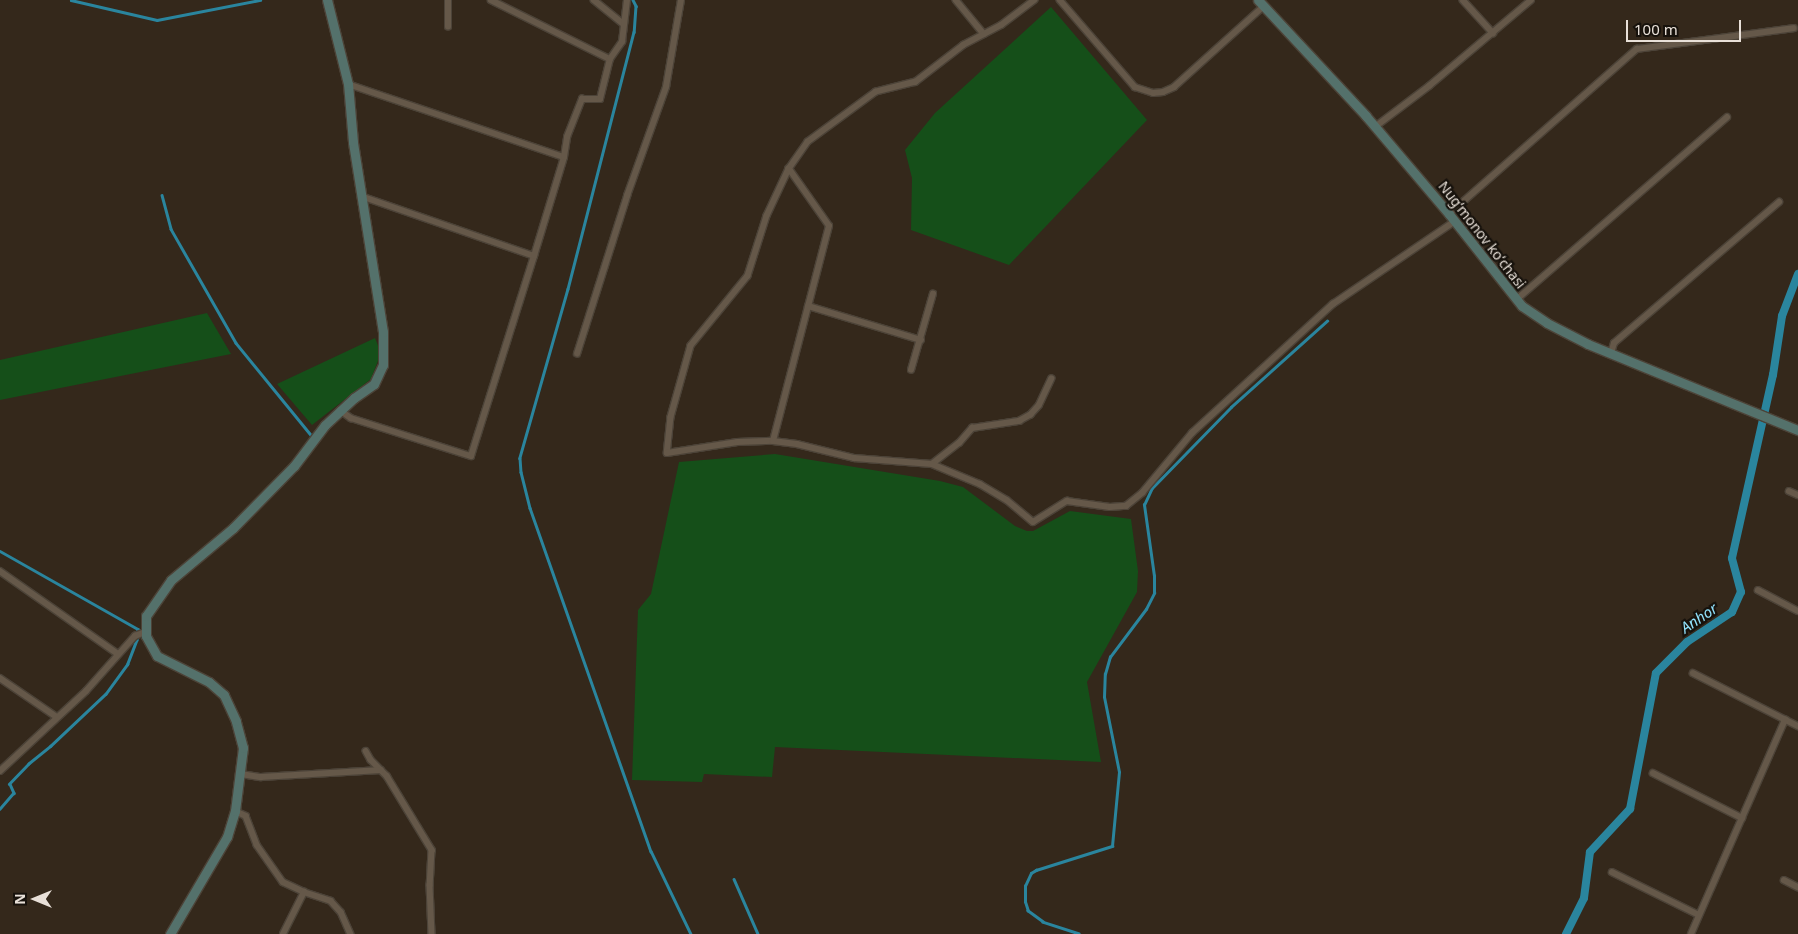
<!DOCTYPE html>
<html>
<head>
<meta charset="utf-8">
<style>
  body { margin:0 }
  #map { position:relative; width:1798px; height:934px; overflow:hidden; background:#34281b; font-family:"Noto Sans",sans-serif }
  div>[style] { position:absolute }
  .green>* { inset:0; background:#154f19 }
  .stream>* { height:2.5px; margin:-1.25px; padding:0 1.25px; transform-origin:1.25px; border-radius:1.25px; background:#2a859e }
  .canal>* { height:8px; margin:-4px; padding:0 4px; transform-origin:4px; border-radius:4px; background:#2a859e }
  .roads { filter:drop-shadow(1px 0 #4c4338) drop-shadow(-1px 0 #4c4338) drop-shadow(0 1px #4c4338) drop-shadow(0 -1px #4c4338) }
  .street>* { height:5.5px; margin:-2.75px; padding:0 2.75px; transform-origin:2.75px; border-radius:2.75px; background:#655849 }
  .secondary>* { height:9px; margin:-4.5px; padding:0 4.5px; transform-origin:4.5px; border-radius:4.5px; background:#54716b }
  span { translate:-50% -50%; white-space:nowrap; text-align:center; line-height:1.15; -webkit-text-stroke:4.5px #17120c; paint-order:stroke }
  .street-label { font-size:14px; color:#e8e0d8 }
  .water-label { font-size:15px; color:#91e1fb; font-style:italic }
  .north { position:absolute; left:10px; top:874px; width:50px; height:50px; -webkit-text-stroke:4px #17120c; paint-order:stroke; rotate:270deg; font-size:14px; font-weight:700; line-height:20px; text-align:center; color:#e8e0d8 }
  .north::after { content:''; display:block; margin:auto; width:18px; height:22px; background:#e8e0d8; clip-path:polygon(50% 0,100% 100%,50% 72%,0 100%) }
  .scale { position:absolute; left:1626px; top:20px; width:115px; height:22px; box-sizing:border-box; border:2px solid #e8e0d8; border-top:0; padding-left:6px; font-size:15px; line-height:18px; white-space:nowrap; color:#e8e0d8; -webkit-text-stroke:4px #17120c; paint-order:stroke }
</style>
</head>
<body>
<div id="map">
  <div class="green">
    <i style="clip-path:polygon(1051px 7px,1147px 120px,1009px 265px,911px 230px,912px 178px,905px 150px,935px 113px)"></i>
    <i style="clip-path:polygon(207px 313px,231px 354px,0 400px,0 360px)"></i>
    <i style="clip-path:polygon(375px 338px,381px 353px,371px 379px,312px 425px,277px 384px)"></i>
    <i style="clip-path:polygon(775px 454px,940px 481px,963px 487px,1015px 526px,1027px 531px,1033px 531px,1070px 511px,1131px 519px,1138px 571px,1137px 592px,1087px 682px,1101px 762px,775px 747px,772px 777px,704px 774px,702px 782px,632px 780px,638px 610px,651px 594px,679px 462px)"></i>
  </div>
  <div class="stream">
    <i style="left:71px;top:0;width:88px;rotate:13.1deg"></i>
    <i style="left:157px;top:20px;width:105px;rotate:-11deg"></i>
    <i style="left:633px;top:0;width:7px;rotate:63deg"></i>
    <i style="left:636px;top:6px;width:26px;rotate:94deg"></i>
    <i style="left:634px;top:32px;width:265px;rotate:104.4deg"></i>
    <i style="left:568px;top:289px;width:176px;rotate:105.9deg"></i>
    <i style="left:520px;top:458px;width:14px;rotate:86deg"></i>
    <i style="left:521px;top:472px;width:37px;rotate:76deg"></i>
    <i style="left:530px;top:508px;width:364px;rotate:70.6deg"></i>
    <i style="left:651px;top:851px;width:92px;rotate:64.3deg"></i>
    <i style="left:162px;top:195px;width:35px;rotate:75deg"></i>
    <i style="left:171px;top:229px;width:131px;rotate:60.3deg"></i>
    <i style="left:236px;top:343px;width:119px;rotate:50.8deg"></i>
    <i style="left:0;top:551px;width:159px;rotate:29.5deg"></i>
    <i style="left:138px;top:629px;width:11px;rotate:95deg"></i>
    <i style="left:137px;top:640px;width:26px;rotate:111deg"></i>
    <i style="left:128px;top:664px;width:37px;rotate:126deg"></i>
    <i style="left:106px;top:694px;width:76px;rotate:136.6deg"></i>
    <i style="left:51px;top:746px;width:28px;rotate:141deg"></i>
    <i style="left:29px;top:764px;width:28px;rotate:134deg"></i>
    <i style="left:10px;top:784px;width:10px;rotate:66deg"></i>
    <i style="left:14px;top:793px;width:21px;rotate:131deg"></i>
    <i style="left:734px;top:879px;width:60px;rotate:66.4deg"></i>
    <i style="left:1079px;top:934px;width:38px;rotate:-162deg"></i>
    <i style="left:1043px;top:922px;width:19px;rotate:-144deg"></i>
    <i style="left:1028px;top:911px;width:9px;rotate:-108deg"></i>
    <i style="left:1025px;top:902px;width:16px;rotate:-90deg"></i>
    <i style="left:1025px;top:886px;width:14px;rotate:-65deg"></i>
    <i style="left:1031px;top:873px;width:6px;rotate:-31deg"></i>
    <i style="left:1036px;top:870px;width:80px;rotate:-17.5deg"></i>
    <i style="left:1112px;top:846px;width:74px;rotate:-84.6deg"></i>
    <i style="left:1119px;top:772px;width:76px;rotate:-101.3deg"></i>
    <i style="left:1104px;top:697px;width:23px;rotate:-88deg"></i>
    <i style="left:1105px;top:674px;width:18px;rotate:-74deg"></i>
    <i style="left:1110px;top:657px;width:60px;rotate:-53.1deg"></i>
    <i style="left:1146px;top:609px;width:18px;rotate:-63deg"></i>
    <i style="left:1154px;top:593px;width:17px;rotate:-90deg"></i>
    <i style="left:1154px;top:576px;width:72px;rotate:-98deg"></i>
    <i style="left:1144px;top:505px;width:19px;rotate:-65deg"></i>
    <i style="left:1152px;top:488px;width:113px;rotate:-45.7deg"></i>
    <i style="left:1231px;top:407px;width:129px;rotate:-41.9deg"></i>
  </div>
  <div class="canal">
    <i style="left:1566px;top:934px;width:40px;rotate:-63.4deg"></i>
    <i style="left:1584px;top:898px;width:46px;rotate:-82.6deg"></i>
    <i style="left:1590px;top:852px;width:59px;rotate:-47.1deg"></i>
    <i style="left:1630px;top:809px;width:138px;rotate:-79.2deg"></i>
    <i style="left:1656px;top:673px;width:44px;rotate:-45deg"></i>
    <i style="left:1687px;top:642px;width:54px;rotate:-33.7deg"></i>
    <i style="left:1732px;top:612px;width:22px;rotate:-66deg"></i>
    <i style="left:1741px;top:592px;width:35px;rotate:-105deg"></i>
    <i style="left:1732px;top:558px;width:188px;rotate:-77.4deg"></i>
    <i style="left:1773px;top:375px;width:60px;rotate:-81.3deg"></i>
    <i style="left:1782px;top:316px;width:45px;rotate:-69.1deg"></i>
  </div>
  <div class="roads">
    <div class="street">
      <i style="left:491px;top:0;width:133px;rotate:26.4deg"></i>
      <i style="left:594px;top:0;width:38px;rotate:39deg"></i>
      <i style="left:956px;top:0;width:44px;rotate:50.5deg"></i>
      <i style="left:1035px;top:0;width:41px;rotate:142.9deg"></i>
      <i style="left:1002px;top:25px;width:43px;rotate:152.2deg"></i>
      <i style="left:964px;top:45px;width:61px;rotate:142.4deg"></i>
      <i style="left:916px;top:82px;width:41px;rotate:166deg"></i>
      <i style="left:876px;top:92px;width:84px;rotate:143.7deg"></i>
      <i style="left:808px;top:142px;width:33px;rotate:125deg"></i>
      <i style="left:789px;top:169px;width:52px;rotate:115.1deg"></i>
      <i style="left:767px;top:216px;width:63px;rotate:107.6deg"></i>
      <i style="left:748px;top:276px;width:90px;rotate:129.2deg"></i>
      <i style="left:691px;top:346px;width:74px;rotate:105.7deg"></i>
      <i style="left:671px;top:417px;width:36px;rotate:96deg"></i>
      <i style="left:667px;top:453px;width:71px;rotate:-8.9deg"></i>
      <i style="left:737px;top:442px;width:36px;rotate:-2deg"></i>
      <i style="left:773px;top:441px;width:24px;rotate:7deg"></i>
      <i style="left:797px;top:444px;width:59px;rotate:13.8deg"></i>
      <i style="left:854px;top:458px;width:78px;rotate:4.4deg"></i>
      <i style="left:932px;top:464px;width:34px;rotate:-38deg"></i>
      <i style="left:959px;top:443px;width:20px;rotate:-49deg"></i>
      <i style="left:972px;top:428px;width:48px;rotate:-8.5deg"></i>
      <i style="left:1019px;top:421px;width:13px;rotate:-29deg"></i>
      <i style="left:1030px;top:415px;width:13px;rotate:-48deg"></i>
      <i style="left:1039px;top:405px;width:29px;rotate:-65deg"></i>
      <i style="left:1060px;top:0;width:115px;rotate:49.2deg"></i>
      <i style="left:1135px;top:87px;width:19px;rotate:18deg"></i>
      <i style="left:1153px;top:93px;width:10px;rotate:-6deg"></i>
      <i style="left:1163px;top:92px;width:12px;rotate:-24deg"></i>
      <i style="left:1174px;top:87px;width:121px;rotate:-42deg"></i>
      <i style="left:1463px;top:0;width:45px;rotate:47.7deg"></i>
      <i style="left:448px;top:27px;width:27px;rotate:-90deg"></i>
      <i style="left:348px;top:84px;width:228px;rotate:18.7deg"></i>
      <i style="left:1375px;top:127px;width:68px;rotate:-37.2deg"></i>
      <i style="left:1429px;top:86px;width:133px;rotate:-40.1deg"></i>
      <i style="left:361px;top:196px;width:183px;rotate:19.1deg"></i>
      <i style="left:1449px;top:214px;width:250px;rotate:-41.3deg"></i>
      <i style="left:1637px;top:49px;width:158px;rotate:-7.6deg"></i>
      <i style="left:1516px;top:300px;width:279px;rotate:-40.9deg"></i>
      <i style="left:808px;top:306px;width:118px;rotate:16.7deg"></i>
      <i style="left:1611px;top:353px;width:10px;rotate:-73deg"></i>
      <i style="left:1614px;top:343px;width:217px;rotate:-40.5deg"></i>
      <i style="left:577px;top:354px;width:166px;rotate:-72.4deg"></i>
      <i style="left:627px;top:196px;width:116px;rotate:-70.3deg"></i>
      <i style="left:666px;top:87px;width:88px;rotate:-80.2deg"></i>
      <i style="left:911px;top:370px;width:79px;rotate:-73.9deg"></i>
      <i style="left:340px;top:410px;width:14px;rotate:36deg"></i>
      <i style="left:351px;top:418px;width:126px;rotate:17.6deg"></i>
      <i style="left:471px;top:456px;width:210px;rotate:-72.5deg"></i>
      <i style="left:534px;top:256px;width:103px;rotate:-73.1deg"></i>
      <i style="left:564px;top:157px;width:20px;rotate:-81deg"></i>
      <i style="left:567px;top:137px;width:41px;rotate:-68.5deg"></i>
      <i style="left:582px;top:99px;width:18px"></i>
      <i style="left:600px;top:99px;width:41px;rotate:-76deg"></i>
      <i style="left:610px;top:59px;width:21px;rotate:-55deg"></i>
      <i style="left:622px;top:42px;width:42px;rotate:-83.2deg"></i>
      <i style="left:773px;top:441px;width:222px;rotate:-75.4deg"></i>
      <i style="left:829px;top:226px;width:70px;rotate:-125.1deg"></i>
      <i style="left:932px;top:464px;width:52px;rotate:22.6deg"></i>
      <i style="left:980px;top:484px;width:31px;rotate:31deg"></i>
      <i style="left:1007px;top:500px;width:34px;rotate:40deg"></i>
      <i style="left:1033px;top:522px;width:40px;rotate:-32deg"></i>
      <i style="left:1067px;top:501px;width:43px;rotate:7.9deg"></i>
      <i style="left:1110px;top:507px;width:16px;rotate:-4deg"></i>
      <i style="left:1126px;top:506px;width:21px;rotate:-39deg"></i>
      <i style="left:1142px;top:493px;width:78px;rotate:-50.2deg"></i>
      <i style="left:1192px;top:433px;width:191px;rotate:-42.5deg"></i>
      <i style="left:1333px;top:304px;width:148px;rotate:-34.2deg"></i>
      <i style="left:1789px;top:491px;width:10px;rotate:24deg"></i>
      <i style="left:0;top:571px;width:144px;rotate:35.1deg"></i>
      <i style="left:1758px;top:590px;width:45px;rotate:27.7deg"></i>
      <i style="left:1693px;top:673px;width:118px;rotate:26.8deg"></i>
      <i style="left:0;top:678px;width:69px;rotate:34.4deg"></i>
      <i style="left:366px;top:751px;width:10px;rotate:61deg"></i>
      <i style="left:371px;top:760px;width:23px;rotate:45deg"></i>
      <i style="left:387px;top:776px;width:87px;rotate:58.7deg"></i>
      <i style="left:432px;top:850px;width:35px;rotate:93deg"></i>
      <i style="left:430px;top:885px;width:49px;rotate:87.7deg"></i>
      <i style="left:0;top:771px;width:117px;rotate:-42.9deg"></i>
      <i style="left:86px;top:691px;width:74px;rotate:-48.3deg"></i>
      <i style="left:135px;top:636px;width:11px;rotate:-22deg"></i>
      <i style="left:1653px;top:773px;width:100px;rotate:26.8deg"></i>
      <i style="left:241px;top:774px;width:20px;rotate:9deg"></i>
      <i style="left:261px;top:777px;width:120px;rotate:-3.3deg"></i>
      <i style="left:235px;top:811px;width:12px;rotate:24deg"></i>
      <i style="left:246px;top:816px;width:31px;rotate:69deg"></i>
      <i style="left:257px;top:845px;width:45px;rotate:54.9deg"></i>
      <i style="left:283px;top:882px;width:23px;rotate:25deg"></i>
      <i style="left:304px;top:892px;width:28px;rotate:18deg"></i>
      <i style="left:331px;top:901px;width:15px;rotate:48deg"></i>
      <i style="left:341px;top:912px;width:24px;rotate:66deg"></i>
      <i style="left:1612px;top:872px;width:97px;rotate:26.3deg"></i>
      <i style="left:1784px;top:880px;width:16px;rotate:27deg"></i>
      <i style="left:283px;top:934px;width:47px;rotate:-63.4deg"></i>
      <i style="left:1691px;top:934px;width:234px;rotate:-66.3deg"></i>
    </div>
    <div class="secondary">
      <i style="left:1258px;top:0;width:158px;rotate:47deg"></i>
      <i style="left:1366px;top:116px;width:128px;rotate:49.7deg"></i>
      <i style="left:1449px;top:214px;width:117px;rotate:51.6deg"></i>
      <i style="left:1522px;top:306px;width:30px;rotate:34deg"></i>
      <i style="left:1547px;top:323px;width:46px;rotate:27.1deg"></i>
      <i style="left:1588px;top:344px;width:227px;rotate:22.3deg"></i>
      <i style="left:170px;top:934px;width:113px;rotate:-59.6deg"></i>
      <i style="left:227px;top:837px;width:27px;rotate:-73deg"></i>
      <i style="left:235px;top:811px;width:64px;rotate:-82.8deg"></i>
      <i style="left:243px;top:748px;width:28px;rotate:-105deg"></i>
      <i style="left:236px;top:721px;width:29px;rotate:-115deg"></i>
      <i style="left:224px;top:695px;width:20px;rotate:-139deg"></i>
      <i style="left:209px;top:682px;width:58px;rotate:-153.4deg"></i>
      <i style="left:157px;top:656px;width:23px;rotate:-119deg"></i>
      <i style="left:146px;top:636px;width:20px;rotate:-90deg"></i>
      <i style="left:146px;top:616px;width:44px;rotate:-55.2deg"></i>
      <i style="left:171px;top:580px;width:81px;rotate:-40deg"></i>
      <i style="left:233px;top:528px;width:87px;rotate:-45.5deg"></i>
      <i style="left:294px;top:466px;width:51px;rotate:-52.9deg"></i>
      <i style="left:325px;top:425px;width:40px;rotate:-43deg"></i>
      <i style="left:354px;top:398px;width:24px;rotate:-35deg"></i>
      <i style="left:374px;top:384px;width:21px;rotate:-65deg"></i>
      <i style="left:383px;top:365px;width:33px;rotate:-90deg"></i>
      <i style="left:383px;top:332px;width:192px;rotate:-99deg"></i>
      <i style="left:353px;top:142px;width:58px;rotate:-94.9deg"></i>
      <i style="left:348px;top:84px;width:87px;rotate:-104deg"></i>
    </div>
  </div>
  <div class="street-label">
    <span style="left:1482px;top:235px;rotate:52deg">Nugʻmonov koʻchasi</span>
  </div>
  <div class="water-label">
    <span style="left:1699px;top:618px;rotate:-34deg">Anhor</span>
  </div>
  <div class="north">N</div>
  <div class="scale">100 m</div>
</div>
</body>
</html>
